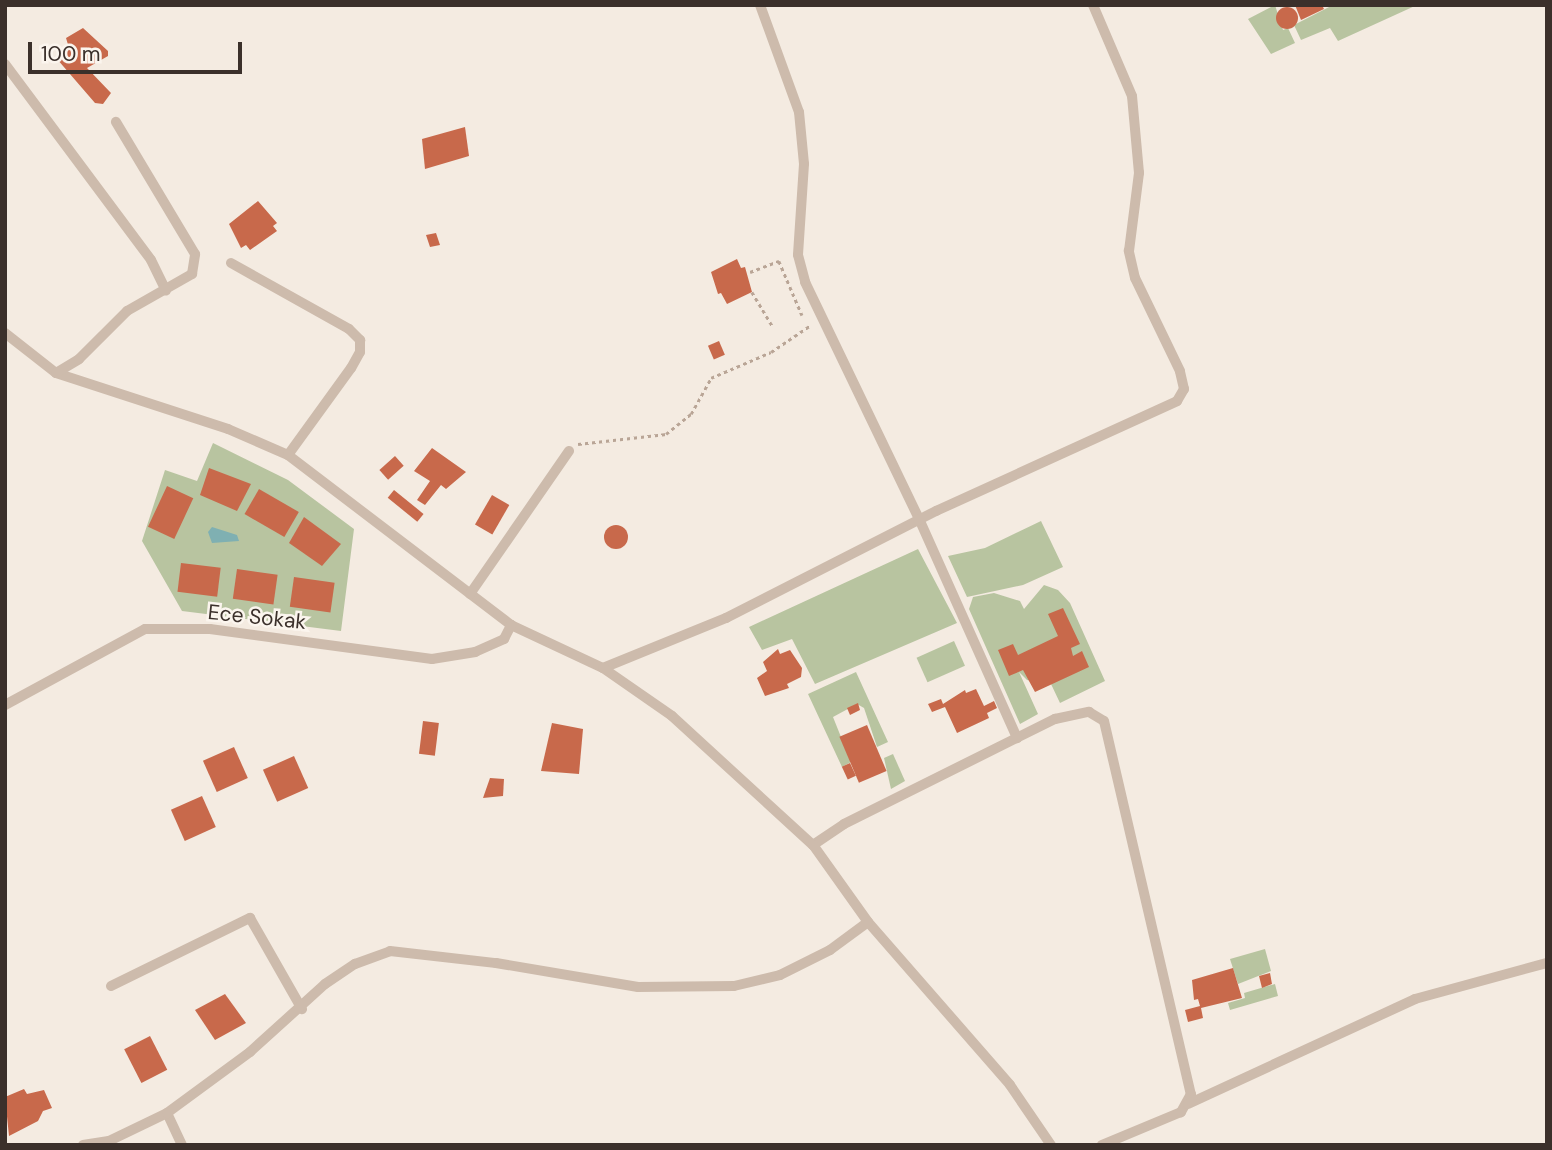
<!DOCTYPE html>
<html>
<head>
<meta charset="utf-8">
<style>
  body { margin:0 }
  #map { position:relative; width:1552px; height:1150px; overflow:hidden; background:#f4ebe1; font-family:"DM Sans",sans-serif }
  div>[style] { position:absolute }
  .green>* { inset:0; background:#b8c4a0; transform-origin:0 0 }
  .water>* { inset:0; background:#7fb0b2 }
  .building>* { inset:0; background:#c8694b; transform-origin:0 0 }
  .round { border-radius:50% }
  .path>* { height:2.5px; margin-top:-1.25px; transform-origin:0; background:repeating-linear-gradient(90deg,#b9a596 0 3.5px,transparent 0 7px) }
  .minor>* { height:10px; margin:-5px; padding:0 5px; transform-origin:5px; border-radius:5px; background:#cdbbac }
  span { translate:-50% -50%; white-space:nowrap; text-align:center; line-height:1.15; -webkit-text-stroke:5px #fbf5ee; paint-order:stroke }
  .street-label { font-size:21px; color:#3b302b }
  .frame { position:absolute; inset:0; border:7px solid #3b302b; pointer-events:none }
  .scale { position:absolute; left:28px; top:42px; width:214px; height:32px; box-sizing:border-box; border:4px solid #3b302b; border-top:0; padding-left:9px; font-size:21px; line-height:24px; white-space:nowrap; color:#3b302b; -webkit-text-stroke:5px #fbf5ee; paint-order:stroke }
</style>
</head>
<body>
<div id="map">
  <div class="green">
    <i style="clip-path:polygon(1275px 5px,1283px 30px,1288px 28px,1295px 43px,1271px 54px,1248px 19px)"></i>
    <i style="clip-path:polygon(1333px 5px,1417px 5px,1338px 41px,1330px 28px,1301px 40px,1294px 25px)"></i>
    <i style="clip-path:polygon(213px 443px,288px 480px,354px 529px,341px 631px,182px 611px,142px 541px,165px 470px,197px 481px)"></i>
    <i style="clip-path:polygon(1041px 521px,1063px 567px,1023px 585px,967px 597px,948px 556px,985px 548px)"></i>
    <i style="clip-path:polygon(918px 549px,957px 623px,815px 684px,792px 639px,762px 650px,749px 627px)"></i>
    <i style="clip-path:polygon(1044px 585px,1058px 590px,1070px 603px,1105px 681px,1060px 703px,1051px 684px,1027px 680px,1019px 672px,1038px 714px,1020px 724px,969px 609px,973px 597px,994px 593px,1020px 601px,1024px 609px)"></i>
    <i style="left:954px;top:641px;width:27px;height:41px;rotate:66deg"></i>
    <i style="clip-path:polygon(856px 672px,888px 742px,877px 747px,864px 708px,857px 704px,833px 717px,851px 762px,842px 767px,808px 694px)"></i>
    <i style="clip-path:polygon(893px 754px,905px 781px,891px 789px,884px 758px)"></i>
    <i style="clip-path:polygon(1265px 949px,1271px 971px,1238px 984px,1230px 959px)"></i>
    <i style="clip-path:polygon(1275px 984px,1278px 996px,1230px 1010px,1228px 1003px,1245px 998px,1244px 993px)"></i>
  </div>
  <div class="water">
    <i style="clip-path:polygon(212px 527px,237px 535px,239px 541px,212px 543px,208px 532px)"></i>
  </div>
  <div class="building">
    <i style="clip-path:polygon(1295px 5px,1322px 5px,1324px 9px,1301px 20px)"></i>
    <i class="round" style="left:1276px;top:7px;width:22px;height:22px"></i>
    <i style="clip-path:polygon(83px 28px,108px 51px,108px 56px,87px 68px,111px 93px,103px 104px,95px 103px,57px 59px,69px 48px,66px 38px)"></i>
    <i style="clip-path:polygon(465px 127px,469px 156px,425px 169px,422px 139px)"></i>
    <i style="clip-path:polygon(258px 201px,277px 223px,273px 226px,277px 231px,250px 250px,246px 245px,241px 248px,229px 224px)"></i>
    <i style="clip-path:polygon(436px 233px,440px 245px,430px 247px,426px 235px)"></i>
    <i style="clip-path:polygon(737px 259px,741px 268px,745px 267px,752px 292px,727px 304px,721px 293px,718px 294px,711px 272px)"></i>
    <i style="left:719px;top:341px;width:15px;height:12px;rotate:67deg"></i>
    <i style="clip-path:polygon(432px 448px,466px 472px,446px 489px,441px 485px,425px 505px,417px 500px,430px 481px,414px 471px)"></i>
    <i style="left:395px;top:456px;width:13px;height:21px;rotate:48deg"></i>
    <i style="clip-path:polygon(209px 468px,251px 484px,237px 511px,200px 495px)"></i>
    <i style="left:167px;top:486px;width:29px;height:45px;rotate:25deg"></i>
    <i style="left:259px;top:489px;width:46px;height:29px;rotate:30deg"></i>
    <i style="left:394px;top:490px;width:38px;height:10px;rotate:39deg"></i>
    <i style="left:492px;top:495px;width:20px;height:34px;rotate:30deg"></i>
    <i style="clip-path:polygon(304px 517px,341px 544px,322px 566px,289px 543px)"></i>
    <i class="round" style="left:604px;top:525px;width:24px;height:24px"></i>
    <i style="left:181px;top:563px;width:40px;height:29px;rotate:7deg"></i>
    <i style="left:237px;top:569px;width:41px;height:30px;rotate:8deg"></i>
    <i style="left:294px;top:577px;width:41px;height:30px;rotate:8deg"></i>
    <i style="clip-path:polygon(1063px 608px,1080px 644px,1071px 648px,1073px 656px,1082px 651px,1089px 667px,1035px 692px,1023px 670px,1009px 676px,998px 650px,1013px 644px,1018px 655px,1058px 636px,1048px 614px)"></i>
    <i style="clip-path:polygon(778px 649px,780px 654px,790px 650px,802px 668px,801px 677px,787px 684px,789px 688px,765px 696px,757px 678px,767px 671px,763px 662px)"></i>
    <i style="clip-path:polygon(976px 689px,984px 706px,994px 701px,997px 708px,987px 713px,989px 718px,957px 733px,945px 707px,932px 712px,928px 704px,941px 699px,943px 704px,965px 690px,966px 693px)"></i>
    <i style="clip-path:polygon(858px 703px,860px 710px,850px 715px,847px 708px)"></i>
    <i style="left:423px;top:721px;width:16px;height:33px;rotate:7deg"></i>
    <i style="clip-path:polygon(552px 723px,583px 729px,579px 774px,541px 771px)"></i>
    <i style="left:867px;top:725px;width:50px;height:30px;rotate:67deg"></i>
    <i style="left:234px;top:747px;width:34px;height:34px;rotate:66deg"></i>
    <i style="left:294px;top:756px;width:35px;height:34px;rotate:66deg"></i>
    <i style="left:850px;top:763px;width:14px;height:9px;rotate:65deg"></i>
    <i style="clip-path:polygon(490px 778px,504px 779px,503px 796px,483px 798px)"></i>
    <i style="left:202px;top:796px;width:34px;height:34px;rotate:66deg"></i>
    <i style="clip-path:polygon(1233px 968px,1242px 998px,1201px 1008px,1203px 1018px,1188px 1022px,1185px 1010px,1200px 1006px,1198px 999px,1194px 1000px,1192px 980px)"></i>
    <i style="clip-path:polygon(1270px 973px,1272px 984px,1262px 988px,1259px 976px)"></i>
    <i style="clip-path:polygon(225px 994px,246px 1023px,215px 1040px,195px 1010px)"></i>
    <i style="left:150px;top:1036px;width:38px;height:29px;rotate:63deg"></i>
    <i style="clip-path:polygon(24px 1089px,27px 1094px,44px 1090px,52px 1108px,43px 1111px,38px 1121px,9px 1136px,5px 1097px)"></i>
  </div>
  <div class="path">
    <i style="left:750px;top:272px;width:31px;rotate:-21deg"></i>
    <i style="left:779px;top:261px;width:59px;rotate:66.9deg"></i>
    <i style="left:752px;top:292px;width:41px;rotate:59deg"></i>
    <i style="left:578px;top:444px;width:89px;rotate:-6.5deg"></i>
    <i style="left:666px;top:434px;width:32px;rotate:-39deg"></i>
    <i style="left:691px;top:414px;width:41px;rotate:-60.9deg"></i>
    <i style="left:711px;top:378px;width:65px;rotate:-23.4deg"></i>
    <i style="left:771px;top:352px;width:48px;rotate:-34deg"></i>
  </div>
  <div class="minor">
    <i style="left:760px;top:5px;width:114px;rotate:70deg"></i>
    <i style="left:799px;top:112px;width:52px;rotate:84.5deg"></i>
    <i style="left:804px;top:164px;width:91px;rotate:93.8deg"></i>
    <i style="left:798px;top:255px;width:28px;rotate:75deg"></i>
    <i style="left:805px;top:282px;width:265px;rotate:64.3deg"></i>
    <i style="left:920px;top:521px;width:238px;rotate:65.9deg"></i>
    <i style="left:5px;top:64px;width:244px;rotate:53.3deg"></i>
    <i style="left:151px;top:260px;width:34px;rotate:64deg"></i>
    <i style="left:231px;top:263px;width:135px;rotate:29.2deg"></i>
    <i style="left:349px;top:329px;width:16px;rotate:45deg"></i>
    <i style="left:360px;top:340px;width:12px;rotate:90deg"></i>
    <i style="left:360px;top:352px;width:18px;rotate:119deg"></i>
    <i style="left:351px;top:368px;width:107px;rotate:125.9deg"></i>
    <i style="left:5px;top:333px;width:65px;rotate:38.1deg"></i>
    <i style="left:56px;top:373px;width:181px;rotate:18deg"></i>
    <i style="left:228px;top:429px;width:65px;rotate:23.4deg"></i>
    <i style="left:288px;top:455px;width:280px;rotate:37.3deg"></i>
    <i style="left:511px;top:625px;width:102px;rotate:25.1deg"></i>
    <i style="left:603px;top:668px;width:133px;rotate:-22.1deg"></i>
    <i style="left:726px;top:618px;width:236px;rotate:-27deg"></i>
    <i style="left:936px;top:511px;width:265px;rotate:-24.5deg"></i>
    <i style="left:1177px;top:401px;width:14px;rotate:-60deg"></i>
    <i style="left:1184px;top:389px;width:18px;rotate:-103deg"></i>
    <i style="left:1180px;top:371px;width:103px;rotate:-115.8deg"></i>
    <i style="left:1135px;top:278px;width:28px;rotate:-103deg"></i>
    <i style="left:1129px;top:251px;width:79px;rotate:-82.7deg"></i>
    <i style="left:1139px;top:173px;width:77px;rotate:-95.2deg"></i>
    <i style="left:1132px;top:96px;width:99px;rotate:-113.2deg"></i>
    <i style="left:56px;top:373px;width:27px;rotate:-31deg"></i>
    <i style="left:79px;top:359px;width:68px;rotate:-45deg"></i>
    <i style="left:127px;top:311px;width:75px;rotate:-29.6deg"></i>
    <i style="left:192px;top:274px;width:20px;rotate:-81deg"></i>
    <i style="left:195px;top:254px;width:154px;rotate:-120.9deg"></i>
    <i style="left:470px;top:594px;width:174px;rotate:-55.3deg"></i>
    <i style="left:603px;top:668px;width:84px;rotate:34.8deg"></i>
    <i style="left:672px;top:716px;width:191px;rotate:42.5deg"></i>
    <i style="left:813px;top:845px;width:37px;rotate:-34deg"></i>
    <i style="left:844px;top:824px;width:236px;rotate:-26.5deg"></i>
    <i style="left:1055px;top:719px;width:35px;rotate:-12deg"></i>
    <i style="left:1089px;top:712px;width:17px;rotate:31deg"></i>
    <i style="left:1104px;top:721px;width:383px;rotate:76.9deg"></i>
    <i style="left:1191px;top:1094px;width:21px;rotate:119deg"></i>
    <i style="left:1181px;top:1112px;width:86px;rotate:157.3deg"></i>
    <i style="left:5px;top:705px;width:159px;rotate:-28.5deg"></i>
    <i style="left:145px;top:629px;width:65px"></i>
    <i style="left:210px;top:629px;width:224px;rotate:7.7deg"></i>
    <i style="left:432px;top:659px;width:44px;rotate:-9.2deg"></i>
    <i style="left:475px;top:652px;width:32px;rotate:-24deg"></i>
    <i style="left:504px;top:639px;width:16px;rotate:-63deg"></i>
    <i style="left:868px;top:922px;width:216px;rotate:48.9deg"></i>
    <i style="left:1010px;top:1085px;width:73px;rotate:55.7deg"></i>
    <i style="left:111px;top:986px;width:155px;rotate:-26.1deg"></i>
    <i style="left:250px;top:918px;width:105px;rotate:60.3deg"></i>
    <i style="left:1188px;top:1104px;width:250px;rotate:-24.8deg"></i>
    <i style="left:1415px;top:999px;width:137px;rotate:-15.3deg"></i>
    <i style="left:167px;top:1113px;width:35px;rotate:65deg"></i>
    <i style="left:83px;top:1145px;width:26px;rotate:-9deg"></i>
    <i style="left:109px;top:1141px;width:64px;rotate:-25.8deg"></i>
    <i style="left:167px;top:1113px;width:103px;rotate:-36.3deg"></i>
    <i style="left:250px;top:1052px;width:101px;rotate:-42.2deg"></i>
    <i style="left:325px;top:984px;width:36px;rotate:-34deg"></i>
    <i style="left:355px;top:964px;width:37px;rotate:-20deg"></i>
    <i style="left:390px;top:951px;width:107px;rotate:6.5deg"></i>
    <i style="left:496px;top:963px;width:144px;rotate:9.6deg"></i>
    <i style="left:638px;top:987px;width:96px;rotate:-0.6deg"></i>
    <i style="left:734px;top:986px;width:47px;rotate:-13.4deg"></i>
    <i style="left:780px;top:975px;width:56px;rotate:-26.6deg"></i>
    <i style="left:830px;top:950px;width:47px;rotate:-36.4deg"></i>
    <i style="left:868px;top:922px;width:95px;rotate:-125.5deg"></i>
  </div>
  <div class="street-label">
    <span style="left:257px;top:617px;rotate:6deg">Ece Sokak</span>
  </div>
  <div class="frame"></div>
  <div class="scale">100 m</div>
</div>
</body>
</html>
